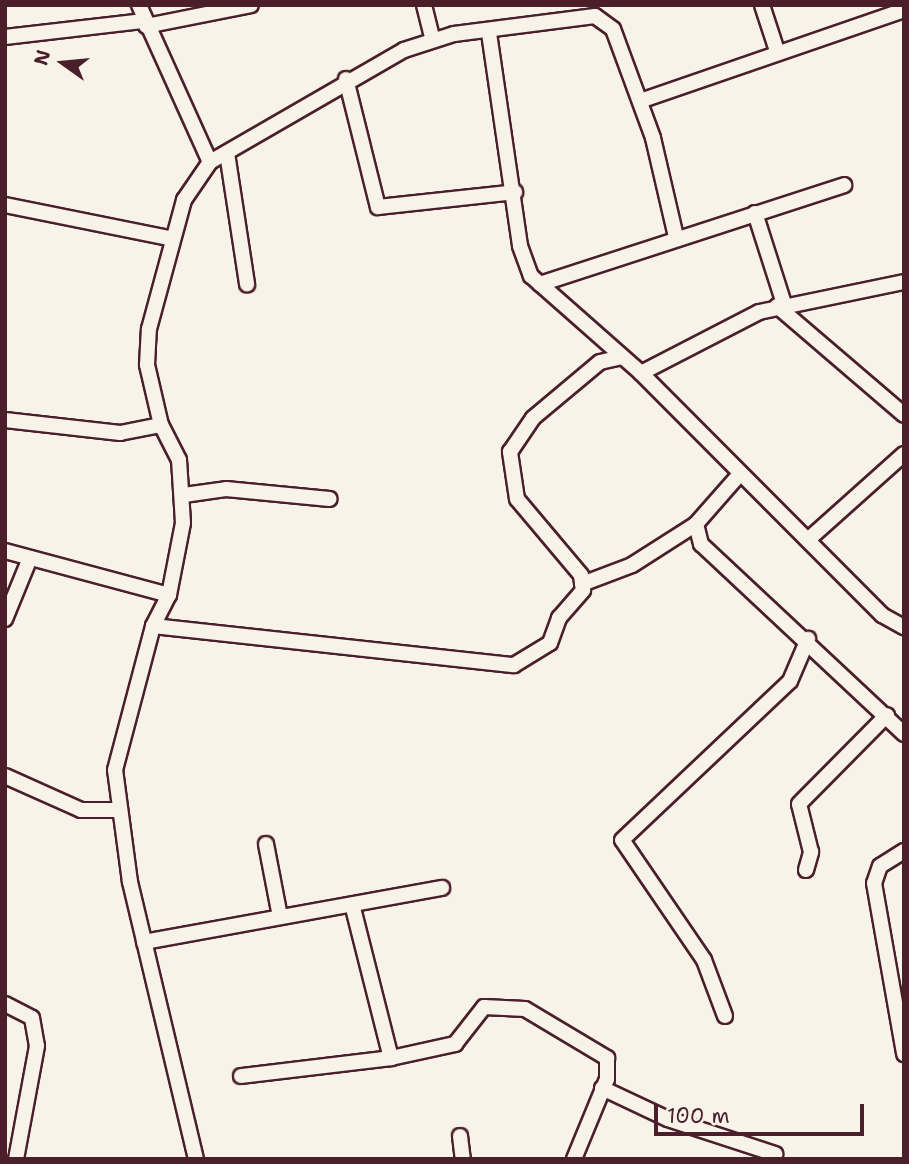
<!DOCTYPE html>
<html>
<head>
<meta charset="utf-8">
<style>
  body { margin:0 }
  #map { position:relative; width:909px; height:1164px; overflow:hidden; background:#f7f3e8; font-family:"Shantell Sans",sans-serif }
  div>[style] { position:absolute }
  .roads { filter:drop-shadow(2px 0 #4a1f2b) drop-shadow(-2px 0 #4a1f2b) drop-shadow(0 2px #4a1f2b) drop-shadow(0 -2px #4a1f2b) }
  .minor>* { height:14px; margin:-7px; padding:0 7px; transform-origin:7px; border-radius:7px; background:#f7f3e8 }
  span { translate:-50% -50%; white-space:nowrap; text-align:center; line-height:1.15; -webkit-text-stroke:6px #f7f3e8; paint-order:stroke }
  .frame { position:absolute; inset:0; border:7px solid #4a1f2b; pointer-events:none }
  .north { position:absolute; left:28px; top:28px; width:70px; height:70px; -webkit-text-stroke:5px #f7f3e8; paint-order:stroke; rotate:285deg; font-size:19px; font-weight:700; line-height:28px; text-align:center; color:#4a1f2b }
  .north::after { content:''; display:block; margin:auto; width:24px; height:32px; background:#4a1f2b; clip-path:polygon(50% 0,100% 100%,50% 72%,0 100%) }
  .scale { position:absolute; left:654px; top:1104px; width:210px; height:32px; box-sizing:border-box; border:4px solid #4a1f2b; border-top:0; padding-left:9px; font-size:21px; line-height:24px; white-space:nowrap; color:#4a1f2b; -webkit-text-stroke:5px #f7f3e8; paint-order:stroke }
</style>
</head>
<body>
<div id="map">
  <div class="roads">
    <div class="minor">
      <i style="left:139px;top:5px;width:172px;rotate:65.7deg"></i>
      <i style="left:424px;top:5px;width:36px;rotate:76deg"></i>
      <i style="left:762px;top:5px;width:48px;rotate:71.9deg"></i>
      <i style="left:146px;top:26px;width:107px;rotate:-11.3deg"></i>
      <i style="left:489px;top:33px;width:215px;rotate:81.7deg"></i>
      <i style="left:520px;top:246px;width:32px;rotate:70deg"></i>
      <i style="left:531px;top:276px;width:147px;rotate:41.4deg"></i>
      <i style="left:641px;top:373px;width:342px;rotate:45.1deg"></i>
      <i style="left:882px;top:615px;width:25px;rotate:29deg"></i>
      <i style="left:5px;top:37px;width:140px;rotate:-6.6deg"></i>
      <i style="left:346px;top:79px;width:132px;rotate:76deg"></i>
      <i style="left:378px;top:207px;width:138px;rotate:-6.2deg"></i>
      <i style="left:640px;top:101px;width:279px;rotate:-19deg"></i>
      <i style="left:227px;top:153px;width:133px;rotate:81.3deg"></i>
      <i style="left:5px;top:205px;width:167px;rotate:11.4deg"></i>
      <i style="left:755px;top:213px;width:96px;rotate:72.3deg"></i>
      <i style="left:540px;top:284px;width:320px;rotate:-18deg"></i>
      <i style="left:777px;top:306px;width:167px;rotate:40.6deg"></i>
      <i style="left:641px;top:373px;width:133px;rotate:-27.3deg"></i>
      <i style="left:759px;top:312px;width:148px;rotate:-11.7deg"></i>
      <i style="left:5px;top:420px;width:116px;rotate:6.4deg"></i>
      <i style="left:120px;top:433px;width:42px;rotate:-11deg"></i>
      <i style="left:739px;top:475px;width:65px;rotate:131.3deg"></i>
      <i style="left:696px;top:524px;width:21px;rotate:76deg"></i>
      <i style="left:701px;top:544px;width:278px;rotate:43.1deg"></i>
      <i style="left:184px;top:495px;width:42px;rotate:-8.1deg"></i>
      <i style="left:226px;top:489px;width:104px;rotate:5.5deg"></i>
      <i style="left:810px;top:538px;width:126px;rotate:-41.8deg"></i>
      <i style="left:5px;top:551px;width:170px;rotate:15deg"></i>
      <i style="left:582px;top:584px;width:53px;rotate:-20.8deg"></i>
      <i style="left:632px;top:565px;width:76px;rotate:-32.6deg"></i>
      <i style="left:5px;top:619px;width:66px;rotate:-67.7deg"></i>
      <i style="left:153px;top:626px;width:363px;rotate:6.2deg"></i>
      <i style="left:514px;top:665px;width:42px;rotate:-31.4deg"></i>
      <i style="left:550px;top:643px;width:27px;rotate:-70deg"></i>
      <i style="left:559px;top:618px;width:37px;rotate:-49deg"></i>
      <i style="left:583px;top:590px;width:15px;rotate:-98deg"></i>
      <i style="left:581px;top:575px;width:99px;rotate:-130.1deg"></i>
      <i style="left:517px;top:499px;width:48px;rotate:-98.5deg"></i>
      <i style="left:510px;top:452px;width:41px;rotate:-55.9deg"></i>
      <i style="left:533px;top:418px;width:87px;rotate:-39.9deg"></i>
      <i style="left:600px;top:362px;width:23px;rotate:-13deg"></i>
      <i style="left:5px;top:776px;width:83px;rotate:24.1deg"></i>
      <i style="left:81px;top:810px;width:38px"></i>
      <i style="left:266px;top:844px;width:74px;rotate:79.1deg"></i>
      <i style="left:904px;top:851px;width:28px;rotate:148deg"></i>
      <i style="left:880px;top:866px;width:18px;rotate:109deg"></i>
      <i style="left:874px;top:883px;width:174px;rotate:80deg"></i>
      <i style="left:806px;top:870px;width:19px;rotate:-74deg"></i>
      <i style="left:811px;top:852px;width:49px;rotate:-104deg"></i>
      <i style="left:799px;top:804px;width:125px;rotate:-45.3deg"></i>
      <i style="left:353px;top:908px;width:155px;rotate:75.8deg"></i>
      <i style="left:391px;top:1058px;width:66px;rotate:-12.3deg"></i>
      <i style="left:455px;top:1044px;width:47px;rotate:-51.9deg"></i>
      <i style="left:484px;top:1007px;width:41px;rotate:2.8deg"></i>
      <i style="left:525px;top:1009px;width:96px;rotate:30.9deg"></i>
      <i style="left:607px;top:1058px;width:21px;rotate:90deg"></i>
      <i style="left:607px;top:1079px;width:87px;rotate:112.4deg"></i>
      <i style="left:144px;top:942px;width:303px;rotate:-10.3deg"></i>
      <i style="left:5px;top:1004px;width:30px;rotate:27deg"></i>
      <i style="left:32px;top:1018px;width:28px;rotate:80deg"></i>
      <i style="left:37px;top:1046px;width:115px;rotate:100.5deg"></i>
      <i style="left:725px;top:1016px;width:60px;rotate:-110.6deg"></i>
      <i style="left:704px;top:960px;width:145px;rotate:-124.3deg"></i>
      <i style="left:622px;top:840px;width:231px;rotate:-43.4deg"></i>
      <i style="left:790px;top:681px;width:46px;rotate:-66.8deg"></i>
      <i style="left:241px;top:1076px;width:151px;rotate:-6.8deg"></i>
      <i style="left:602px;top:1088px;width:73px;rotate:25.2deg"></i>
      <i style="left:668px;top:1119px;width:113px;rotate:18.1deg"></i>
      <i style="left:460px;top:1136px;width:23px;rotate:83deg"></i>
      <i style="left:196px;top:1159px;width:285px;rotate:-103.4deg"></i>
      <i style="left:130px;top:882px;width:113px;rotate:-97.6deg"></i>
      <i style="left:115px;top:770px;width:149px;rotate:-75.2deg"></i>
      <i style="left:153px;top:626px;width:35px;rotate:-63deg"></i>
      <i style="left:169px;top:595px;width:73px;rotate:-79deg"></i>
      <i style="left:183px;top:523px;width:63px;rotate:-93.6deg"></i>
      <i style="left:179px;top:460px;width:39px;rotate:-117deg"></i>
      <i style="left:161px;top:425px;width:62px;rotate:-103.1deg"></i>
      <i style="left:147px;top:365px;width:36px;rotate:-87deg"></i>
      <i style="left:149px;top:329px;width:134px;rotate:-74.8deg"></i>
      <i style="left:184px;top:200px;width:46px;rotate:-55.6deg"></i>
      <i style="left:210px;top:162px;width:224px;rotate:-30deg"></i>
      <i style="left:404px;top:50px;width:52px;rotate:-17.7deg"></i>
      <i style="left:454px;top:34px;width:142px;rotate:-7.3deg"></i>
      <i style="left:595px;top:16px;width:22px;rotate:36deg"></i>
      <i style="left:613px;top:29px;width:116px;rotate:69.8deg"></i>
      <i style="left:653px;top:138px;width:102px;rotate:76.9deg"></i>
    </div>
  </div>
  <div class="frame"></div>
  <div class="north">N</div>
  <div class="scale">100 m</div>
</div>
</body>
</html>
